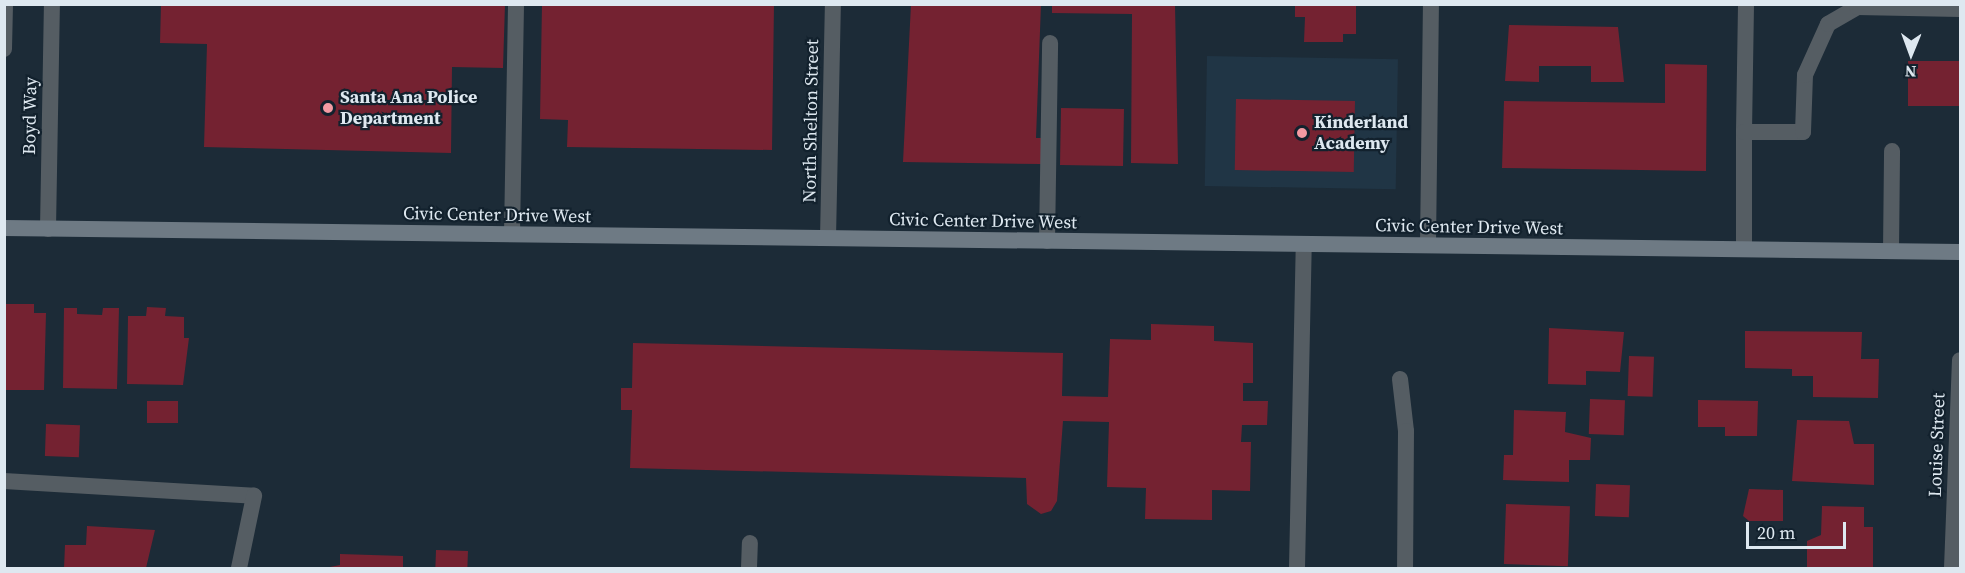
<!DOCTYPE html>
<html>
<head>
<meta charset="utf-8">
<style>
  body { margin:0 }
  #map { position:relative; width:1965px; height:573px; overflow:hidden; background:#1c2b37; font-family:"Source Serif 4",serif }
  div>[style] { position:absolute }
  .built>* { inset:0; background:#203545; transform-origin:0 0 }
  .building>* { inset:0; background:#742231; transform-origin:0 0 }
  .service>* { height:16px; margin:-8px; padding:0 8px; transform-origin:8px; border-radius:8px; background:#555d63 }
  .minor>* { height:16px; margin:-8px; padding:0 8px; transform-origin:8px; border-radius:8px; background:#555d63 }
  .secondary>* { height:16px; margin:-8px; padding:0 8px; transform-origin:8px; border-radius:8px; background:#6e7a84 }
  .dots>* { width:16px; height:16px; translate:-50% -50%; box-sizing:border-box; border:3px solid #12212d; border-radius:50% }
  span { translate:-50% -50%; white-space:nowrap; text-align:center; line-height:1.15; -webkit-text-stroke:4.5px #12212d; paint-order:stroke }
  .poi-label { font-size:18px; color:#dee8f0; font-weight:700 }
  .left { translate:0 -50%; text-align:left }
  .street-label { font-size:18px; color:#dee8f0 }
  .frame { position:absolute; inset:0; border:6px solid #dee8f0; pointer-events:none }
  .north { position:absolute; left:1881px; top:24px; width:60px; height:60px; -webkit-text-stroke:4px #12212d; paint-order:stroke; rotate:181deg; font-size:16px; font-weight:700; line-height:24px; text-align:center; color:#dee8f0 }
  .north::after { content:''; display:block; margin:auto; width:21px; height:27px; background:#dee8f0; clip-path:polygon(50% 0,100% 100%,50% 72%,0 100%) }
  .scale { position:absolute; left:1746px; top:522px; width:100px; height:27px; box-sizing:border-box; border:3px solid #dee8f0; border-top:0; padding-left:8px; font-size:18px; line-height:21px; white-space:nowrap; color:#dee8f0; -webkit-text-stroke:4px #12212d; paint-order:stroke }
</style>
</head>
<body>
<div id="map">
  <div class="built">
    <i style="left:1207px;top:56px;width:191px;height:130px;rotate:1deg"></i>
  </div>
  <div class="building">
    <i style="clip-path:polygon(161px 4px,505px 4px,503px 68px,452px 67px,451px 153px,204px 147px,207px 44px,160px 43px)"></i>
    <i style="clip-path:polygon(542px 4px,774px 4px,772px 150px,567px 147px,568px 120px,540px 119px)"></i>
    <i style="clip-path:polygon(911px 4px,1041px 4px,1036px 138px,1041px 138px,1041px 164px,903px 162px)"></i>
    <i style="clip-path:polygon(1052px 4px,1175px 4px,1178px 164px,1131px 163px,1132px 14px,1052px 13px)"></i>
    <i style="clip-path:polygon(1295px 4px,1356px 4px,1356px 34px,1343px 34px,1343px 42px,1304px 42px,1305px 17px,1295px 17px)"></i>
    <i style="clip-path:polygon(1509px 25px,1618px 27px,1624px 82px,1591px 82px,1591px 66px,1539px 66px,1539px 82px,1505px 81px)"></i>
    <i style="left:1908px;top:61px;width:52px;height:45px"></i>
    <i style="clip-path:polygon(1665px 64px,1707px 65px,1706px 171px,1502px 168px,1504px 101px,1665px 103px)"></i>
    <i style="left:1236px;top:99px;width:119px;height:71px;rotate:1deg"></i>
    <i style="left:1061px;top:108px;width:63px;height:57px;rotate:1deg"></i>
    <i style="clip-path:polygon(4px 304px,34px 304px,34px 313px,46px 313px,44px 390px,4px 390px)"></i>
    <i style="clip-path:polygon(147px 307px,166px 308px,165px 316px,184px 317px,184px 338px,189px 338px,183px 385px,127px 384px,128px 316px,146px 316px)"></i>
    <i style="clip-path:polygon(64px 308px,77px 308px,77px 314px,102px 315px,103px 308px,119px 308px,117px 389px,63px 388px)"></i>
    <i style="clip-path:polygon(1151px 324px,1214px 326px,1214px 341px,1253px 343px,1253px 383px,1243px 383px,1243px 401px,1268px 401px,1267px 425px,1242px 425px,1241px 442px,1251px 442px,1250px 491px,1212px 490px,1212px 520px,1145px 519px,1146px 488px,1107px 487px,1109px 422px,1063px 421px,1057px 501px,1051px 511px,1041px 514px,1027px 504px,1026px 478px,630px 468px,632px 410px,621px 410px,621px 388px,632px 388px,633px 343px,1063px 353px,1062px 396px,1108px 397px,1110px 339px,1151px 340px)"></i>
    <i style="clip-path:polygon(1549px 328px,1624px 332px,1620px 372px,1586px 371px,1586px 385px,1548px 384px)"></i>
    <i style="clip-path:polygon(1745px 331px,1862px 332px,1861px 359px,1879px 359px,1878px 398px,1813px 397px,1813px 376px,1792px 376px,1792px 369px,1745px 368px)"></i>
    <i style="left:1629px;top:356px;width:25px;height:40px;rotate:2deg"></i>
    <i style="left:1590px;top:399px;width:35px;height:35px;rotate:2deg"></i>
    <i style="clip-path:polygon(1698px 400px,1758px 401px,1757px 436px,1725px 436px,1725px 427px,1698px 427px)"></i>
    <i style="left:147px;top:401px;width:31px;height:22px"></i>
    <i style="clip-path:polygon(1514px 410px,1566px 412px,1565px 432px,1591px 438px,1590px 460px,1569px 460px,1569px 482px,1503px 480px,1504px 455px,1513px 455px)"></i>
    <i style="clip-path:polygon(1797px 420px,1849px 421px,1854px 444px,1874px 444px,1874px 485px,1792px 481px)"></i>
    <i style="left:46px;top:424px;width:34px;height:32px;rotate:2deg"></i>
    <i style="left:1596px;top:484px;width:34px;height:32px;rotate:2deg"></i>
    <i style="clip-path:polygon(1749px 489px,1783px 490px,1783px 521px,1749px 521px,1743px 516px)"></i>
    <i style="left:1506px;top:504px;width:64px;height:60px;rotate:2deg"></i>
    <i style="clip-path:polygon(1822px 506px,1864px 507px,1864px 527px,1873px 527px,1873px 568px,1807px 567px,1807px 541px,1821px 535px)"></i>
    <i style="clip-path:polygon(87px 526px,155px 530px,146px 568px,64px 568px,65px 545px,86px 545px)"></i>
    <i style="left:436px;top:550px;width:32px;height:18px;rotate:2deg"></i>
    <i style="clip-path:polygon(340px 554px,403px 556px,403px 568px,325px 568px,340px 565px)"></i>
  </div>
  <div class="service">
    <i style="left:1744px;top:132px;width:128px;rotate:-89.1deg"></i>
    <i style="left:512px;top:234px;width:230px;rotate:-89deg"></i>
    <i style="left:1047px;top:241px;width:198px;rotate:-89.1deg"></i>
    <i style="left:1744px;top:249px;width:117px;rotate:-90deg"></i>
    <i style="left:1744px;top:132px;width:59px"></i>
    <i style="left:1803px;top:132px;width:57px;rotate:-88deg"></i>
    <i style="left:1805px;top:75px;width:56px;rotate:-65.7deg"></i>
    <i style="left:1828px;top:24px;width:34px;rotate:-30deg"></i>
    <i style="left:1857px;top:7px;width:103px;rotate:1.1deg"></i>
    <i style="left:1891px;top:251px;width:100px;rotate:-89.4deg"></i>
    <i style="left:4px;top:481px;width:250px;rotate:3.4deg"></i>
    <i style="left:1297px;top:568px;width:324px;rotate:-88.8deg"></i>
  </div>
  <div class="minor">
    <i style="left:4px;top:49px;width:45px;rotate:-88.7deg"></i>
    <i style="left:48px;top:229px;width:225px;rotate:-89deg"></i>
    <i style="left:828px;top:238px;width:234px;rotate:-88.8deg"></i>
    <i style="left:1428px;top:245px;width:241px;rotate:-89.3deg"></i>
    <i style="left:1400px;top:379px;width:52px;rotate:83.4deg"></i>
    <i style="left:1406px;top:431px;width:137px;rotate:90.4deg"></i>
    <i style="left:239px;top:568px;width:74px;rotate:-78.2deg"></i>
    <i style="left:749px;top:568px;width:25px;rotate:-88deg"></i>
    <i style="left:1952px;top:568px;width:208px;rotate:-87.8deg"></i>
  </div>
  <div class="secondary">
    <i style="left:4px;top:228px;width:1956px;rotate:0.7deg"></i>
  </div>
  <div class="dots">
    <i style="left:328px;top:108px;background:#f49aa3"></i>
    <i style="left:1302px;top:133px;background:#f49aa3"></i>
  </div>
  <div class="poi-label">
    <span class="left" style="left:340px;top:108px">Santa Ana Police<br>Department</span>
    <span class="left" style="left:1314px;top:133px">Kinderland<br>Academy</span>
  </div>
  <div class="street-label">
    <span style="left:30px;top:116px;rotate:-89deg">Boyd Way</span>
    <span style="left:811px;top:121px;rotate:-89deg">North Shelton Street</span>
    <span style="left:497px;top:215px;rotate:1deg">Civic Center Drive West</span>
    <span style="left:983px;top:221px;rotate:1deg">Civic Center Drive West</span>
    <span style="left:1469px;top:227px;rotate:1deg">Civic Center Drive West</span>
    <span style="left:1937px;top:445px;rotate:-88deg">Louise Street</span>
  </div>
  <div class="frame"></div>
  <div class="north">N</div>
  <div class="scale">20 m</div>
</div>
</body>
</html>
